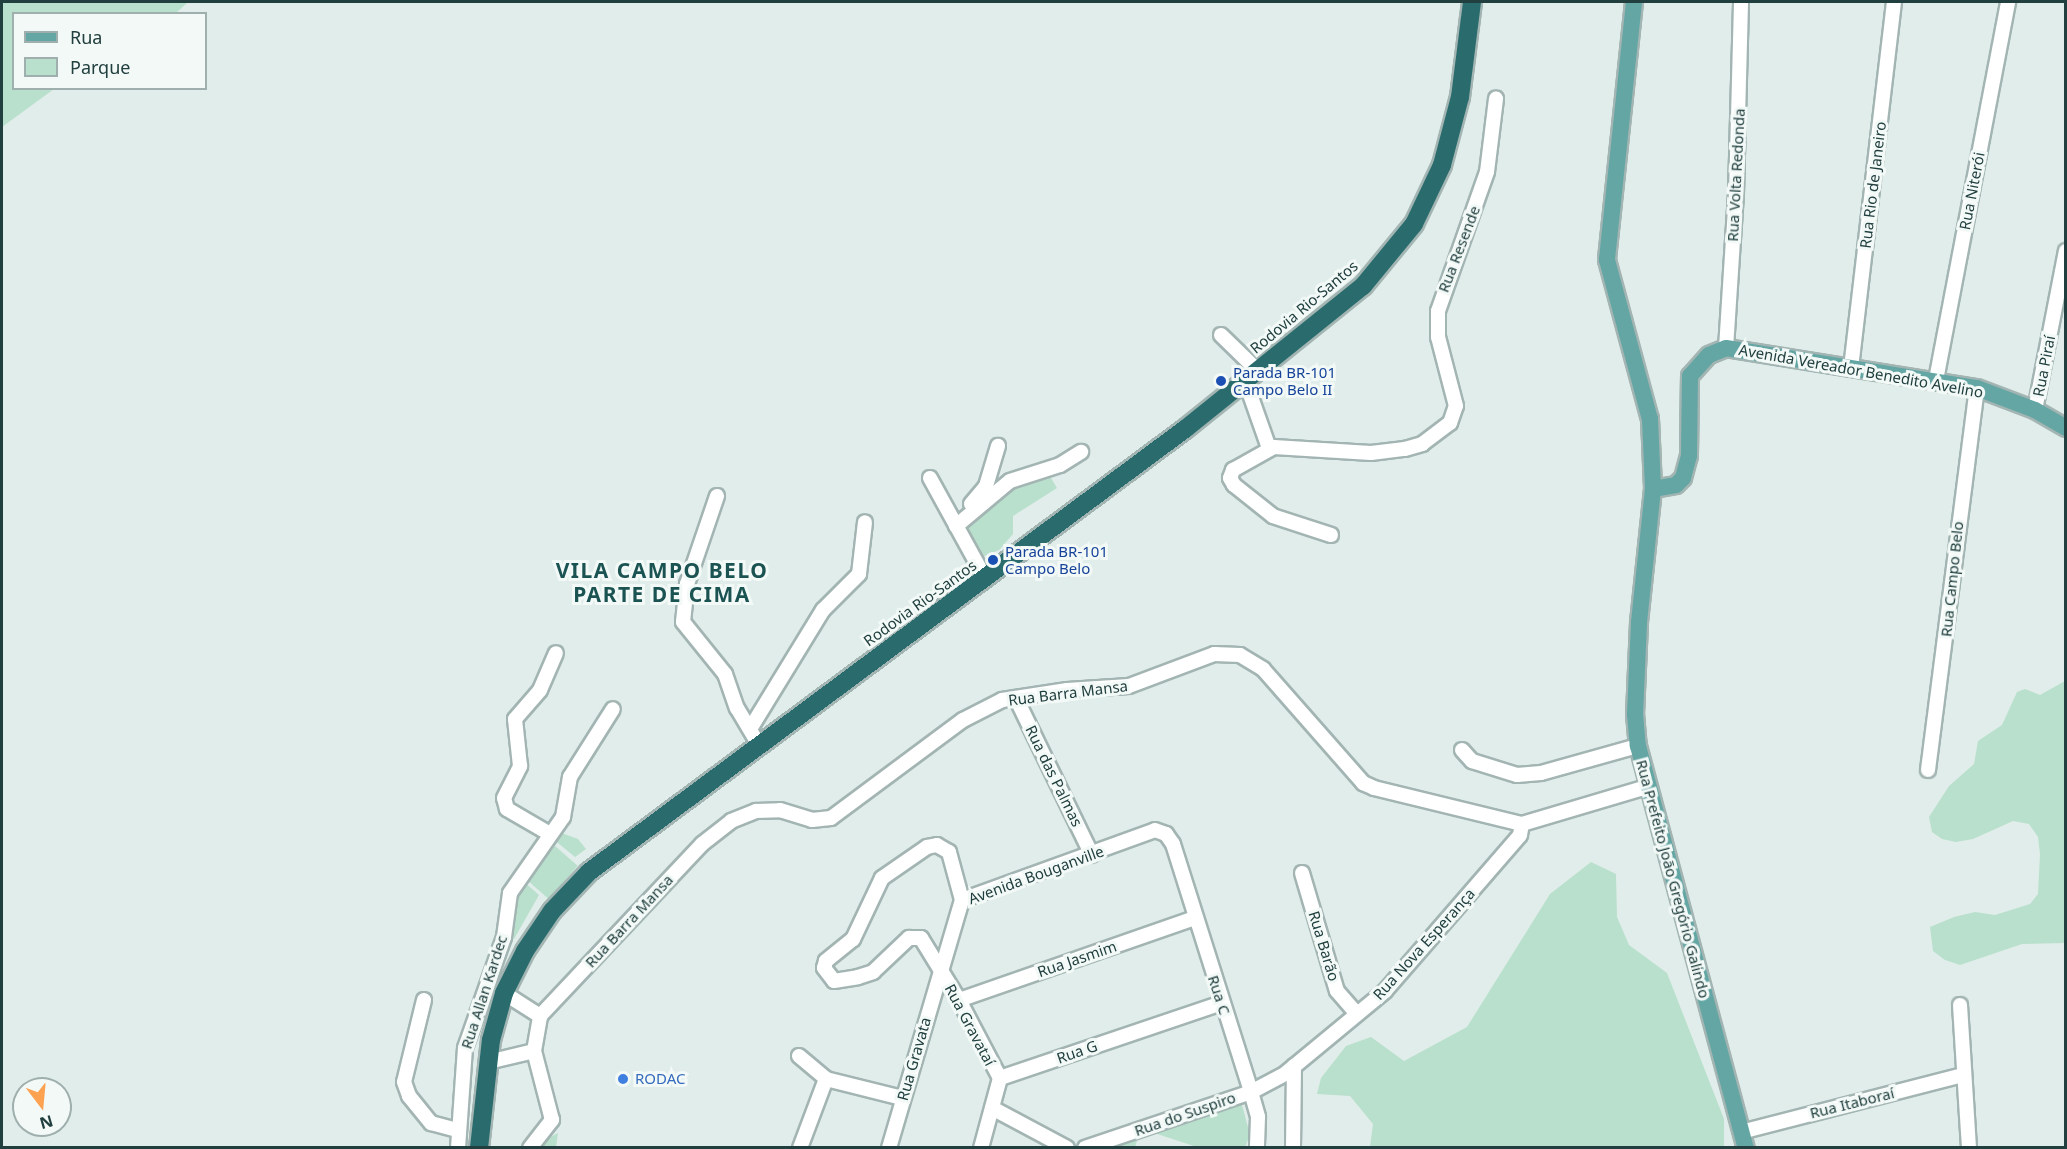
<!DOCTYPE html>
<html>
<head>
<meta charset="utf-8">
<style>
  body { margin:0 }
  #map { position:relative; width:2067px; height:1149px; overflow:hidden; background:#e1edea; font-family:"Noto Sans",sans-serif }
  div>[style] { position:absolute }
  .green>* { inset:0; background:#b9e0cc; transform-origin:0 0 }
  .roads { filter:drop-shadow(2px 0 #a3b5b3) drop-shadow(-2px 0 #a3b5b3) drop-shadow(0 2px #a3b5b3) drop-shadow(0 -2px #a3b5b3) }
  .minor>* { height:14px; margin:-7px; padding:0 7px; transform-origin:7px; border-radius:7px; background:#fff }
  .major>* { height:16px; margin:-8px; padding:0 8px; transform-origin:8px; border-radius:8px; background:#63a6a4 }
  .highway>* { height:18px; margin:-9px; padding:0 9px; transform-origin:9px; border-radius:9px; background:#2a6c6d }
  .dots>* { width:16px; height:16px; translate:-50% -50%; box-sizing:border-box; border:3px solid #f2f9f7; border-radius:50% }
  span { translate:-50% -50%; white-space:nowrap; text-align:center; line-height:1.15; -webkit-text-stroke:6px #f2f9f7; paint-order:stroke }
  .street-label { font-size:15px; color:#203f3e }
  .transit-label { font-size:15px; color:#164399 }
  .left { translate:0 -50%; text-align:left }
  .shop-label { font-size:15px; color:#366cbe }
  .district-label { font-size:21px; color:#1b5352; font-weight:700; letter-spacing:1.5px }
  .frame { position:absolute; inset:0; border:3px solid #203f3e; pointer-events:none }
  .legend { position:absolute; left:12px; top:12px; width:195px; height:78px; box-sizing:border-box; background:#f2f9f7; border:2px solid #9eafad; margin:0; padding:8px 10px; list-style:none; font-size:18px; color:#203f3e }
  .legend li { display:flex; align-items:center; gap:12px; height:30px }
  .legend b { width:30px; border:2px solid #9eafad }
  .north { position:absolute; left:12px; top:1077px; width:60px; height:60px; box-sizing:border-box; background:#f2f9f7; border:2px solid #9eafad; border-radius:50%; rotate:164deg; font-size:16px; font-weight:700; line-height:24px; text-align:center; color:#203f3e }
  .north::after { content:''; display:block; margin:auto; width:21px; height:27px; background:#fca251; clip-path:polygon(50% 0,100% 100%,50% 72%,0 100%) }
</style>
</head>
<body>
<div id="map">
  <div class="green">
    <i style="clip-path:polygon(2px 2px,188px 2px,176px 13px,14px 14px,14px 88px,54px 89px,2px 127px)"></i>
    <i style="clip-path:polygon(1048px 473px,1057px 488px,1013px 516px,1013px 534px,999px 550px,982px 557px,976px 555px,960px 526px,1013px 482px)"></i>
    <i style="clip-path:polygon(2065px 681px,2065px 943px,2022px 944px,1960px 965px,1945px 960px,1933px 951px,1930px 927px,1954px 917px,1975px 912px,1995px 915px,2030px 904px,2038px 894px,2040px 854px,2038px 837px,2029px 824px,2013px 821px,1973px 839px,1956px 842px,1942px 839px,1932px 832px,1929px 817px,1949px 786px,1974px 764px,1978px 741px,2002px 725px,2017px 692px,2025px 689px,2040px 695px)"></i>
    <i style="clip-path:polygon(559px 832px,578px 839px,586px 849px,575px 857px,553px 839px)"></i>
    <i style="left:555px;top:846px;width:30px;height:44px;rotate:41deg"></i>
    <i style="clip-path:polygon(1591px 862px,1616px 874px,1617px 917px,1629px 945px,1667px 973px,1724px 1119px,1724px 1147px,1370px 1147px,1373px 1124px,1350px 1096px,1317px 1094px,1321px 1078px,1346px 1046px,1371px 1037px,1404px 1061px,1467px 1027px,1550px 894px)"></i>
    <i style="clip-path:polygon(523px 881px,539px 895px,514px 939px,506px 937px,507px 909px)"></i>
    <i style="clip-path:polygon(1241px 1101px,1250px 1135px,1245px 1147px,1200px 1148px,1151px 1132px)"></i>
    <i style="clip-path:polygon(558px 1133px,556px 1147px,539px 1147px,547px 1139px)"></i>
    <i style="clip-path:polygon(1139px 1135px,1135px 1147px,1096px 1147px)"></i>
  </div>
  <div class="roads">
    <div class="minor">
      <i style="left:1221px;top:335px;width:50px;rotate:44.2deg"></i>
      <i style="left:1726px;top:348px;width:154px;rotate:-86.3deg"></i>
      <i style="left:1736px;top:194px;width:192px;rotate:-88.5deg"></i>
      <i style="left:1851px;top:368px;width:369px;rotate:-83.3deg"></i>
      <i style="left:1245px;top:380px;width:72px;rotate:70.6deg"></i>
      <i style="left:1936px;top:380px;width:385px;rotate:-79.2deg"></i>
      <i style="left:2035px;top:410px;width:162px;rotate:-79deg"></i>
      <i style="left:930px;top:478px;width:114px;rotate:61.2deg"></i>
      <i style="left:717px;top:496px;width:93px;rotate:108.8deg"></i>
      <i style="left:687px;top:584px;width:38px;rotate:96deg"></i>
      <i style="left:683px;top:622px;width:67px;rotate:51.1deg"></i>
      <i style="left:725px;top:674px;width:36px;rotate:71deg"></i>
      <i style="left:737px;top:708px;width:43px;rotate:59.3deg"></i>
      <i style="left:971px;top:504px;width:23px;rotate:-50deg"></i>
      <i style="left:986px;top:486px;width:42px;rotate:-73.3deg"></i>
      <i style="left:956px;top:526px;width:70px;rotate:-39.8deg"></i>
      <i style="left:1010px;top:481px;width:52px;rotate:-17.7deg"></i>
      <i style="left:1060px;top:465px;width:25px;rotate:-32deg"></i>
      <i style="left:1331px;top:535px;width:61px;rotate:-161.9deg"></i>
      <i style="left:1273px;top:516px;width:50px;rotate:-141.5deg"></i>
      <i style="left:1234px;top:485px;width:8px;rotate:-120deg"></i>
      <i style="left:1230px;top:478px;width:9px;rotate:-69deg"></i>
      <i style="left:1233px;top:470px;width:47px;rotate:-29.3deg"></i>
      <i style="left:1274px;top:447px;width:97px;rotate:3.5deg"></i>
      <i style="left:1371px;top:453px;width:34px;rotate:-7deg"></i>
      <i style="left:1405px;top:449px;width:18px;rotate:-16deg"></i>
      <i style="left:1422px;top:444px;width:35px;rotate:-37deg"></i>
      <i style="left:1450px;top:423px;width:18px;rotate:-71deg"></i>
      <i style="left:1456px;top:406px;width:71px;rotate:-104.6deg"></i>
      <i style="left:1438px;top:337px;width:26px;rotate:-90deg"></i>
      <i style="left:1438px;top:311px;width:147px;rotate:-70.6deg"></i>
      <i style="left:1487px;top:172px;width:74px;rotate:-83deg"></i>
      <i style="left:1016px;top:698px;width:174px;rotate:64.2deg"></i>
      <i style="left:750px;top:729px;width:140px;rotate:-58.5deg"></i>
      <i style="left:823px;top:610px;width:51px;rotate:-45deg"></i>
      <i style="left:859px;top:574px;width:52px;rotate:-83.4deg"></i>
      <i style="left:1462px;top:750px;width:15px;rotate:48deg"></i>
      <i style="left:1472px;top:761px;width:47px;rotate:17.3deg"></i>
      <i style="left:1517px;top:775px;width:24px;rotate:-5deg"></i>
      <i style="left:1541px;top:773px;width:101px;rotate:-15.6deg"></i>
      <i style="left:1928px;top:770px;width:385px;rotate:-82.7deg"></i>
      <i style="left:550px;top:834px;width:50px;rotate:-149.8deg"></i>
      <i style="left:507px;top:809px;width:11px;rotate:-105deg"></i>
      <i style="left:504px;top:798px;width:36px;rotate:-63deg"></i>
      <i style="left:520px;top:766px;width:47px;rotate:-96.1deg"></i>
      <i style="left:515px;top:719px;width:38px;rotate:-49deg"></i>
      <i style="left:540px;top:690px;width:40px;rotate:-66.6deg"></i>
      <i style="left:1302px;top:873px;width:123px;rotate:73.5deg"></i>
      <i style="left:1337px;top:991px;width:30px;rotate:49deg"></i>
      <i style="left:962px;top:900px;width:50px;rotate:-105.2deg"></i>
      <i style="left:949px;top:852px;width:14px;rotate:-150deg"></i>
      <i style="left:937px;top:845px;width:10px;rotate:169deg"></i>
      <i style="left:927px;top:847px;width:55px;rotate:145.4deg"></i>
      <i style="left:882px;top:878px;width:68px;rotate:115.4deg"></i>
      <i style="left:853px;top:939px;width:35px;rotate:141deg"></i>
      <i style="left:826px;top:961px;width:7px;rotate:106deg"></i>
      <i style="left:824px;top:968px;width:16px;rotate:52deg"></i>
      <i style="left:834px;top:981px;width:24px;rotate:-9deg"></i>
      <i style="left:858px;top:977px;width:16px;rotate:-18deg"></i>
      <i style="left:873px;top:972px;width:50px;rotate:-43.4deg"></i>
      <i style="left:909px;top:938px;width:12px"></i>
      <i style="left:921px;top:938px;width:73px;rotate:58.5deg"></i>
      <i style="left:959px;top:1000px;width:88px;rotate:62.3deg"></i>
      <i style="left:504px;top:993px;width:43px;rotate:32.6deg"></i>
      <i style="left:424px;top:1000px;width:84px;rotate:103.7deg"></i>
      <i style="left:404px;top:1082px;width:15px;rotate:70deg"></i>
      <i style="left:409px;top:1096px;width:35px;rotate:51deg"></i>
      <i style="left:431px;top:1123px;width:28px;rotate:15deg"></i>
      <i style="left:959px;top:1000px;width:250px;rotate:-19.2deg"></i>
      <i style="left:1960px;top:1005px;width:143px;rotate:86.4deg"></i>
      <i style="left:799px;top:1056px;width:35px;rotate:40deg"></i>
      <i style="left:826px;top:1079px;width:78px;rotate:14deg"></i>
      <i style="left:488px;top:1062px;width:47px;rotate:-13.4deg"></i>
      <i style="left:1000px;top:1078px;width:233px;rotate:-18.7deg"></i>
      <i style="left:992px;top:1108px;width:85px;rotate:28.1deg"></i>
      <i style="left:1741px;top:1132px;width:229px;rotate:-14.4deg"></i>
      <i style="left:458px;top:1148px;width:100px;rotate:-86deg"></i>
      <i style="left:465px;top:1048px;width:118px;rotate:-70.6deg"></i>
      <i style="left:504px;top:937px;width:44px;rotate:-82.2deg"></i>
      <i style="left:510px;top:893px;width:93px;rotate:-55.1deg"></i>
      <i style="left:563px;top:817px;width:41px;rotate:-80.1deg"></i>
      <i style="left:570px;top:777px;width:80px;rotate:-57.7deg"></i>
      <i style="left:530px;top:1148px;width:36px;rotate:-52deg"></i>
      <i style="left:552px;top:1120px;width:71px;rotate:-104.6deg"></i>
      <i style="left:534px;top:1051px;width:36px;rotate:-80deg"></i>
      <i style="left:540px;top:1016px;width:236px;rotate:-46.7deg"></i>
      <i style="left:702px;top:844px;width:37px;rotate:-38deg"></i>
      <i style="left:731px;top:821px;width:27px;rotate:-22deg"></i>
      <i style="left:756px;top:811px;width:24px;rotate:-2deg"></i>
      <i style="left:780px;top:810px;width:34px;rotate:17deg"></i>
      <i style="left:812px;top:820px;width:19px;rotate:-6deg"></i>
      <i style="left:831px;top:818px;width:164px;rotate:-36.6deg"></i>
      <i style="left:963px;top:720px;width:44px;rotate:-27.1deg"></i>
      <i style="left:1002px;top:700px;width:66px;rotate:-8.7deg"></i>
      <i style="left:1067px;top:690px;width:62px;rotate:-3.7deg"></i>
      <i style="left:1129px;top:686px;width:91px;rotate:-20.6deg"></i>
      <i style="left:1214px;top:654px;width:26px;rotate:2deg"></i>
      <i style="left:1240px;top:655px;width:27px;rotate:31deg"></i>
      <i style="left:1263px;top:669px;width:152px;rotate:48.7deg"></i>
      <i style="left:1363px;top:783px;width:12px;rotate:24deg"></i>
      <i style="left:1374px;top:788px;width:152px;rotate:13.7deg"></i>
      <i style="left:1522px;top:824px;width:130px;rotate:-16.5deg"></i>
      <i style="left:800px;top:1148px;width:74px;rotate:-69.4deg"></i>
      <i style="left:889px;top:1148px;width:259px;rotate:-73.6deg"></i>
      <i style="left:962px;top:900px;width:205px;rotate:-19.9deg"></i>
      <i style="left:1155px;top:830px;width:12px;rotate:20deg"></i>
      <i style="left:1166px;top:834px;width:12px;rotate:55deg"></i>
      <i style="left:1173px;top:844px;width:260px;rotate:72.5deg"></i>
      <i style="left:1251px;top:1092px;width:26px;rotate:74deg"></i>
      <i style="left:1258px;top:1117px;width:31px;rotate:92deg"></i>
      <i style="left:981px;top:1148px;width:73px;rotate:-74.8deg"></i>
      <i style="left:1085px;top:1148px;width:175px;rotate:-18.6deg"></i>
      <i style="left:1251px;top:1092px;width:40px;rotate:-28deg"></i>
      <i style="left:1286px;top:1073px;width:129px;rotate:-39.6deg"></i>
      <i style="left:1385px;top:991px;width:206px;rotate:-49.1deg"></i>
      <i style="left:1520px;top:835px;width:11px;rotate:-80deg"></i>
      <i style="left:1293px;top:1148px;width:82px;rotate:-89.3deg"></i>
    </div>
    <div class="major">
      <i style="left:1634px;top:2px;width:259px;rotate:96deg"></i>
      <i style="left:1607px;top:260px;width:165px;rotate:74.9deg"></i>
      <i style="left:1650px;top:419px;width:70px;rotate:87.5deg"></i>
      <i style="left:1653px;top:489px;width:135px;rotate:96deg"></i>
      <i style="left:1639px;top:623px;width:91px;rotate:92.5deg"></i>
      <i style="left:1635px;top:714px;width:32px;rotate:85deg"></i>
      <i style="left:1638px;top:746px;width:416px;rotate:75deg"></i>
      <i style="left:1653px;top:489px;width:23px;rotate:-10deg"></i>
      <i style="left:1676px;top:485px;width:10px;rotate:-45deg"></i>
      <i style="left:1683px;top:478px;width:23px;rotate:-75deg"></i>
      <i style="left:1689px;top:456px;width:80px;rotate:-89.3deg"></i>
      <i style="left:1690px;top:376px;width:28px;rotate:-48deg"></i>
      <i style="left:1709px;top:355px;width:18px;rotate:-22deg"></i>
      <i style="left:1726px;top:348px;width:254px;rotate:9.1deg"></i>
      <i style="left:1977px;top:388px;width:62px;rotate:20.8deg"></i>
      <i style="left:2035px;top:410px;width:36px;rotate:30deg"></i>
    </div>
    <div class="highway">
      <i style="left:479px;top:1148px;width:109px;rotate:-83.7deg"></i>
      <i style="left:491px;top:1040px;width:49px;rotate:-74.5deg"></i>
      <i style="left:504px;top:993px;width:47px;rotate:-63.4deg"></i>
      <i style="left:525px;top:951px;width:48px;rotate:-56deg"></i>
      <i style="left:552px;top:911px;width:54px;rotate:-46.5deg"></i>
      <i style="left:589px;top:872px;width:743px;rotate:-36.62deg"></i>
      <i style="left:1185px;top:429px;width:228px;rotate:-38.8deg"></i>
      <i style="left:1363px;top:286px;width:80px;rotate:-50.6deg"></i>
      <i style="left:1414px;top:224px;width:65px;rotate:-64.6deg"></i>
      <i style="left:1442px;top:165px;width:70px;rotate:-75.2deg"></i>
      <i style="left:1460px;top:97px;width:96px;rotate:-82.8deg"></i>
    </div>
  </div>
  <div class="dots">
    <i style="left:1221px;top:381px;background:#1a4fb4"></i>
    <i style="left:993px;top:560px;background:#1a4fb4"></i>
    <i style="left:623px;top:1079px;background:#3f7fe0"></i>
  </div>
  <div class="street-label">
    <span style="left:1736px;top:175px;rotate:-87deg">Rua Volta Redonda</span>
    <span style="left:1873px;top:185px;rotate:-83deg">Rua Rio de Janeiro</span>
    <span style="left:1972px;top:191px;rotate:-79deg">Rua Niterói</span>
    <span style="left:1459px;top:249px;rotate:-69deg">Rua Resende</span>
    <span style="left:1304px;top:307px;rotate:-40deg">Rodovia Rio-Santos</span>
    <span style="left:2044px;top:366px;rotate:-79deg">Rua Piraí</span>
    <span style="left:1861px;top:371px;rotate:10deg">Avenida Vereador Benedito Avelino</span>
    <span style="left:1952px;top:579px;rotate:-84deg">Rua Campo Belo</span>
    <span style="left:920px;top:603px;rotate:-36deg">Rodovia Rio-Santos</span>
    <span style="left:1068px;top:693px;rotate:-7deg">Rua Barra Mansa</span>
    <span style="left:1054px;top:776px;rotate:64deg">Rua das Palmas</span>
    <span style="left:1036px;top:875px;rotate:-20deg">Avenida Bouganville</span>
    <span style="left:1673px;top:879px;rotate:75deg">Rua Prefeito João Gregório Galindo</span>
    <span style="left:629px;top:921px;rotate:-47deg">Rua Barra Mansa</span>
    <span style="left:1424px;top:944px;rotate:-48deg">Rua Nova Esperança</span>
    <span style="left:1324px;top:946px;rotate:73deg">Rua Barão</span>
    <span style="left:1077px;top:959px;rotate:-19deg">Rua Jasmim</span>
    <span style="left:484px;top:992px;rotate:-72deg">Rua Allan Kardec</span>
    <span style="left:1219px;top:995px;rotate:72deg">Rua C</span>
    <span style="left:970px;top:1025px;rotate:62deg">Rua Gravataí</span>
    <span style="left:1077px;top:1052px;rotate:-19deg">Rua G</span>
    <span style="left:914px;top:1059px;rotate:-74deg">Rua Gravata</span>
    <span style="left:1852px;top:1103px;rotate:-14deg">Rua Itaboraí</span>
    <span style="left:1185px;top:1114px;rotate:-19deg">Rua do Suspiro</span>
  </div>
  <div class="transit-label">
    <span class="left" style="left:1233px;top:381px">Parada BR-101<br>Campo Belo II</span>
    <span class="left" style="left:1005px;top:560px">Parada BR-101<br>Campo Belo</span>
  </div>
  <div class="shop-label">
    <span class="left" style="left:635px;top:1079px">RODAC</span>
  </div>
  <div class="district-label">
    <span style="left:662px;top:582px">VILA CAMPO BELO<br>PARTE DE CIMA</span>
  </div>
  <div class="frame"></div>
  <ul class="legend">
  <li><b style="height:8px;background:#63a6a4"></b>Rua</li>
  <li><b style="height:16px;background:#b9e0cc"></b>Parque</li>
  </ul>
  <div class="north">N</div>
</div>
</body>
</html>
